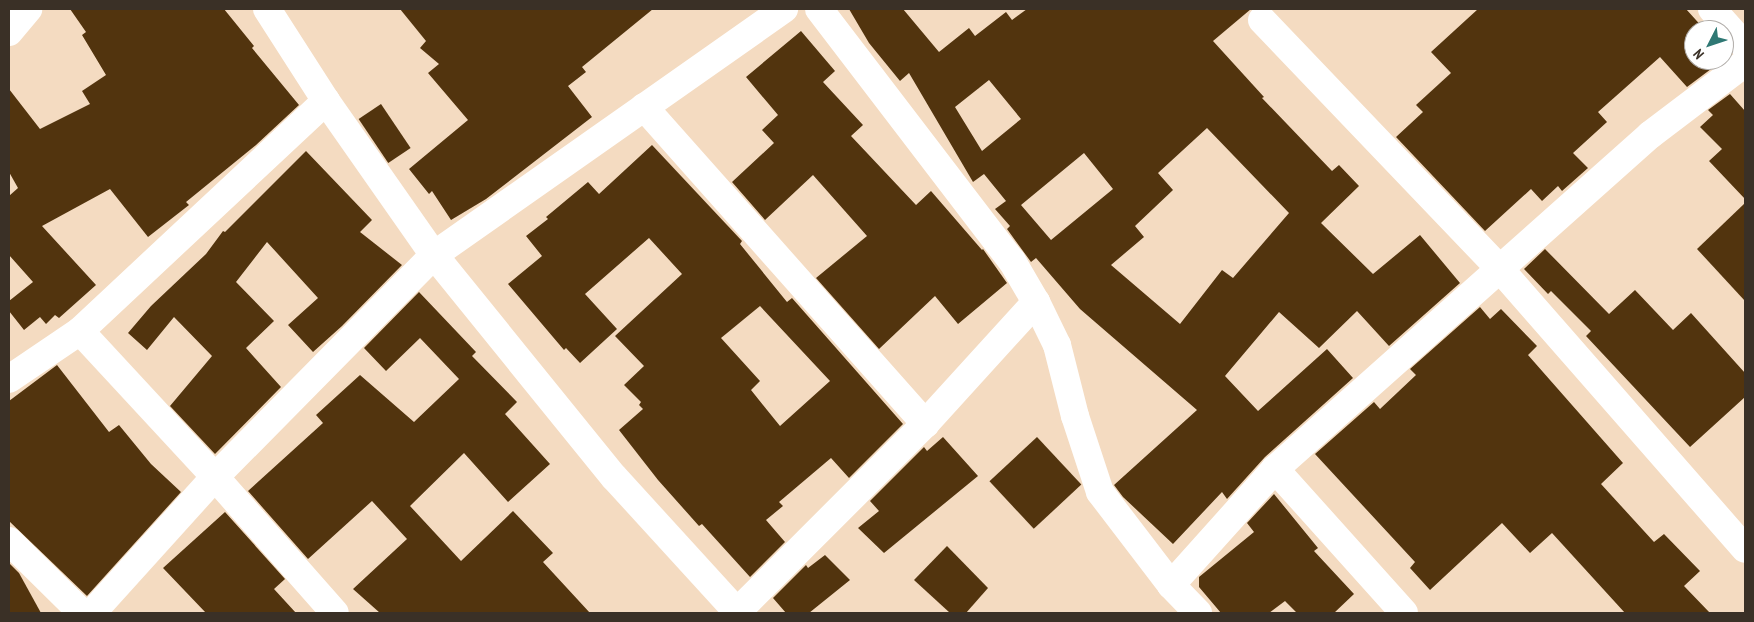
<!DOCTYPE html>
<html>
<head>
<meta charset="utf-8">
<style>
  body { margin:0 }
  #map { position:relative; width:1754px; height:622px; overflow:hidden; background:#f4dbc1; font-family:"PT Sans Narrow",sans-serif }
  div>[style] { position:absolute }
  .building>* { inset:0; background:#52340e; transform-origin:0 0 }
  .minor>* { height:28px; margin:-14px; padding:0 14px; transform-origin:14px; border-radius:14px; background:#fff }
  .tertiary>* { height:28px; margin:-14px; padding:0 14px; transform-origin:14px; border-radius:14px; background:#fff }
  span { translate:-50% -50%; white-space:nowrap; text-align:center; line-height:1.15; -webkit-text-stroke:5px #fff; paint-order:stroke }
  .frame { position:absolute; inset:0; border:10px solid #3a3026; pointer-events:none }
  .north { position:absolute; left:1684px; top:20px; width:50px; height:50px; box-sizing:border-box; background:#fff; border:1px solid #b0aca8; border-radius:50%; rotate:229deg; font-size:14px; font-weight:700; line-height:20px; text-align:center; color:#3a3026 }
  .north::after { content:''; display:block; margin:auto; width:18px; height:22px; background:#2f7874; clip-path:polygon(50% 0,100% 100%,50% 72%,0 100%) }
</style>
</head>
<body>
<div id="map">
  <div class="building">
    <i style="clip-path:polygon(70px 9px,224px 9px,254px 46px,252px 48px,299px 105px,256px 145px,186px 202px,189px 205px,148px 237px,110px 189px,42px 226px,96px 285px,59px 318px,55px 315px,46px 324px,40px 317px,24px 330px,9px 311px,9px 301px,33px 282px,9px 255px,9px 196px,18px 188px,9px 172px,9px 89px,40px 129px,90px 104px,82px 91px,106px 75px,82px 35px,86px 32px)"></i>
    <i style="clip-path:polygon(400px 9px,653px 9px,582px 67px,586px 72px,568px 86px,592px 117px,486px 199px,451px 220px,432px 191px,429px 194px,409px 169px,468px 120px,428px 73px,439px 64px,420px 48px,426px 41px)"></i>
    <i style="clip-path:polygon(evenodd,849px 9px,903px 9px,939px 52px,969px 28px,975px 36px,1006px 12px,1012px 20px,1027px 9px,1251px 9px,1213px 41px,1264px 97px,1262px 98px,1332px 171px,1339px 165px,1359px 186px,1321px 223px,1373px 274px,1420px 235px,1460px 283px,1389px 346px,1357px 311px,1319px 348px,1279px 312px,1225px 376px,1258px 411px,1327px 349px,1353px 378px,1265px 457px,1227px 499px,1222px 492px,1173px 544px,1123px 497px,1114px 485px,1197px 410px,1080px 309px,1036px 258px,1031px 262px,1007px 229px,1010px 226px,995px 209px,1006px 201px,984px 174px,973px 182px,909px 73px,900px 81px,869px 43px,849px 9px,989px 80px,1021px 119px,982px 151px,955px 107px,989px 80px,849px 9px,1207px 128px,1289px 213px,1233px 278px,1222px 270px,1180px 324px,1111px 265px,1144px 237px,1135px 226px,1173px 190px,1158px 173px,1207px 128px,849px 9px,1084px 153px,1113px 189px,1051px 240px,1021px 205px,1084px 153px)"></i>
    <i style="clip-path:polygon(1478px 9px,1686px 9px,1705px 30px,1694px 30px,1694px 60px,1723px 60px,1687px 87px,1660px 57px,1598px 112px,1607px 122px,1573px 153px,1588px 168px,1562px 191px,1558px 186px,1542px 201px,1531px 189px,1485px 231px,1396px 137px,1423px 112px,1416px 105px,1451px 73px,1431px 52px)"></i>
    <i style="clip-path:polygon(801px 31px,835px 71px,823px 82px,863px 125px,851px 136px,916px 205px,931px 191px,982px 250px,983px 249px,1007px 283px,958px 324px,935px 296px,879px 349px,816px 278px,867px 236px,813px 175px,765px 220px,732px 182px,774px 143px,762px 130px,778px 115px,746px 77px)"></i>
    <i style="clip-path:polygon(1730px 94px,1745px 111px,1745px 199px,1709px 161px,1722px 149px,1700px 127px,1713px 115px,1708px 110px)"></i>
    <i style="left:381px;top:104px;width:53px;height:27px;rotate:56deg"></i>
    <i style="clip-path:polygon(evenodd,652px 145px,742px 241px,740px 244px,787px 302px,792px 298px,903px 424px,849px 478px,831px 458px,779px 502px,783px 506px,766px 520px,785px 542px,750px 577px,702px 524px,699px 526px,658px 480px,619px 430px,643px 409px,639px 405px,641px 402px,624px 385px,644px 366px,615px 336px,682px 274px,649px 238px,585px 294px,617px 329px,580px 363px,566px 348px,564px 350px,508px 284px,542px 256px,526px 236px,548px 219px,546px 217px,588px 182px,599px 194px,652px 145px,760px 306px,830px 381px,780px 426px,751px 390px,760px 381px,721px 338px,760px 306px)"></i>
    <i style="clip-path:polygon(306px 151px,372px 220px,360px 232px,402px 265px,342px 326px,313px 352px,288px 325px,318px 298px,267px 242px,236px 282px,274px 321px,246px 348px,281px 387px,215px 454px,170px 406px,212px 356px,174px 317px,147px 350px,128px 333px,151px 306px,206px 254px,223px 231px,225px 232px)"></i>
    <i style="clip-path:polygon(1745px 203px,1745px 301px,1697px 249px)"></i>
    <i style="clip-path:polygon(1545px 249px,1609px 314px,1635px 290px,1673px 330px,1691px 313px,1745px 373px,1745px 397px,1690px 447px,1586px 336px,1591px 331px,1551px 291px,1548px 294px,1524px 269px)"></i>
    <i style="clip-path:polygon(419px 292px,476px 352px,472px 356px,517px 402px,505px 414px,550px 464px,508px 502px,464px 453px,410px 506px,461px 561px,513px 511px,553px 553px,543px 562px,590px 613px,380px 613px,353px 589px,407px 539px,372px 501px,308px 559px,248px 491px,323px 423px,316px 415px,360px 375px,414px 422px,459px 379px,420px 338px,386px 371px,364px 348px)"></i>
    <i style="clip-path:polygon(1480px 307px,1490px 319px,1501px 309px,1537px 346px,1528px 355px,1623px 463px,1601px 484px,1654px 542px,1664px 534px,1700px 571px,1684px 586px,1710px 613px,1625px 613px,1552px 533px,1530px 553px,1502px 523px,1430px 590px,1410px 568px,1415px 562px,1315px 454px,1374px 402px,1380px 409px,1416px 375px,1410px 369px)"></i>
    <i style="clip-path:polygon(57px 365px,109px 432px,119px 425px,151px 464px,181px 492px,87px 596px,9px 521px,9px 401px)"></i>
    <i style="clip-path:polygon(943px 437px,978px 476px,884px 553px,858px 528px,879px 511px,870px 501px,924px 447px,927px 451px)"></i>
    <i style="left:1037px;top:437px;width:65px;height:65px;rotate:47deg"></i>
    <i style="clip-path:polygon(1274px 494px,1318px 548px,1314px 551px,1354px 594px,1334px 613px,1297px 613px,1285px 601px,1269px 613px,1221px 613px,1199px 587px,1199px 577px,1254px 532px,1247px 523px)"></i>
    <i style="clip-path:polygon(225px 512px,285px 579px,274px 589px,296px 613px,206px 613px,163px 568px)"></i>
    <i style="clip-path:polygon(947px 546px,988px 588px,966px 613px,950px 613px,914px 580px)"></i>
    <i style="clip-path:polygon(825px 555px,850px 580px,809px 613px,786px 613px,773px 598px,806px 565px,808px 568px)"></i>
    <i style="clip-path:polygon(9px 563px,19px 573px,41px 613px,9px 613px)"></i>
  </div>
  <div class="minor">
    <i style="left:819px;top:9px;width:317px;rotate:52.6deg"></i>
    <i style="left:1012px;top:261px;width:48px;rotate:59.7deg"></i>
    <i style="left:1036px;top:302px;width:48px;rotate:64deg"></i>
    <i style="left:1057px;top:345px;width:73px;rotate:75.8deg"></i>
    <i style="left:1075px;top:416px;width:80px;rotate:71.8deg"></i>
    <i style="left:1100px;top:492px;width:117px;rotate:52.6deg"></i>
    <i style="left:1171px;top:585px;width:39px;rotate:46deg"></i>
    <i style="left:1712px;top:9px;width:50px;rotate:48.3deg"></i>
    <i style="left:1262px;top:20px;width:344px;rotate:46.3deg"></i>
    <i style="left:1500px;top:269px;width:372px;rotate:48.8deg"></i>
    <i style="left:9px;top:32px;width:30px;rotate:-50deg"></i>
    <i style="left:644px;top:107px;width:424px;rotate:48.4deg"></i>
    <i style="left:80px;top:331px;width:337px;rotate:-43.1deg"></i>
    <i style="left:9px;top:379px;width:86px;rotate:-34.1deg"></i>
    <i style="left:80px;top:331px;width:199px;rotate:47.2deg"></i>
    <i style="left:215px;top:477px;width:181px;rotate:48.6deg"></i>
    <i style="left:1275px;top:469px;width:193px;rotate:48.1deg"></i>
    <i style="left:9px;top:541px;width:103px;rotate:44.6deg"></i>
    <i style="left:1171px;top:585px;width:156px;rotate:-48.1deg"></i>
    <i style="left:1275px;top:469px;width:502px;rotate:-41.69deg"></i>
    <i style="left:1650px;top:135px;width:119px;rotate:-37.2deg"></i>
    <i style="left:737px;top:612px;width:266px;rotate:-45deg"></i>
    <i style="left:925px;top:424px;width:165px;rotate:-47.7deg"></i>
    <i style="left:92px;top:613px;width:183px;rotate:-47.9deg"></i>
    <i style="left:215px;top:477px;width:312px;rotate:-45.4deg"></i>
    <i style="left:434px;top:255px;width:428px;rotate:-35.1deg"></i>
  </div>
  <div class="tertiary">
    <i style="left:267px;top:9px;width:109px;rotate:57.3deg"></i>
    <i style="left:326px;top:101px;width:188px;rotate:55deg"></i>
    <i style="left:434px;top:255px;width:286px;rotate:51deg"></i>
    <i style="left:614px;top:477px;width:184px;rotate:47.6deg"></i>
  </div>
  <div class="frame"></div>
  <div class="north">N</div>
</div>
</body>
</html>
